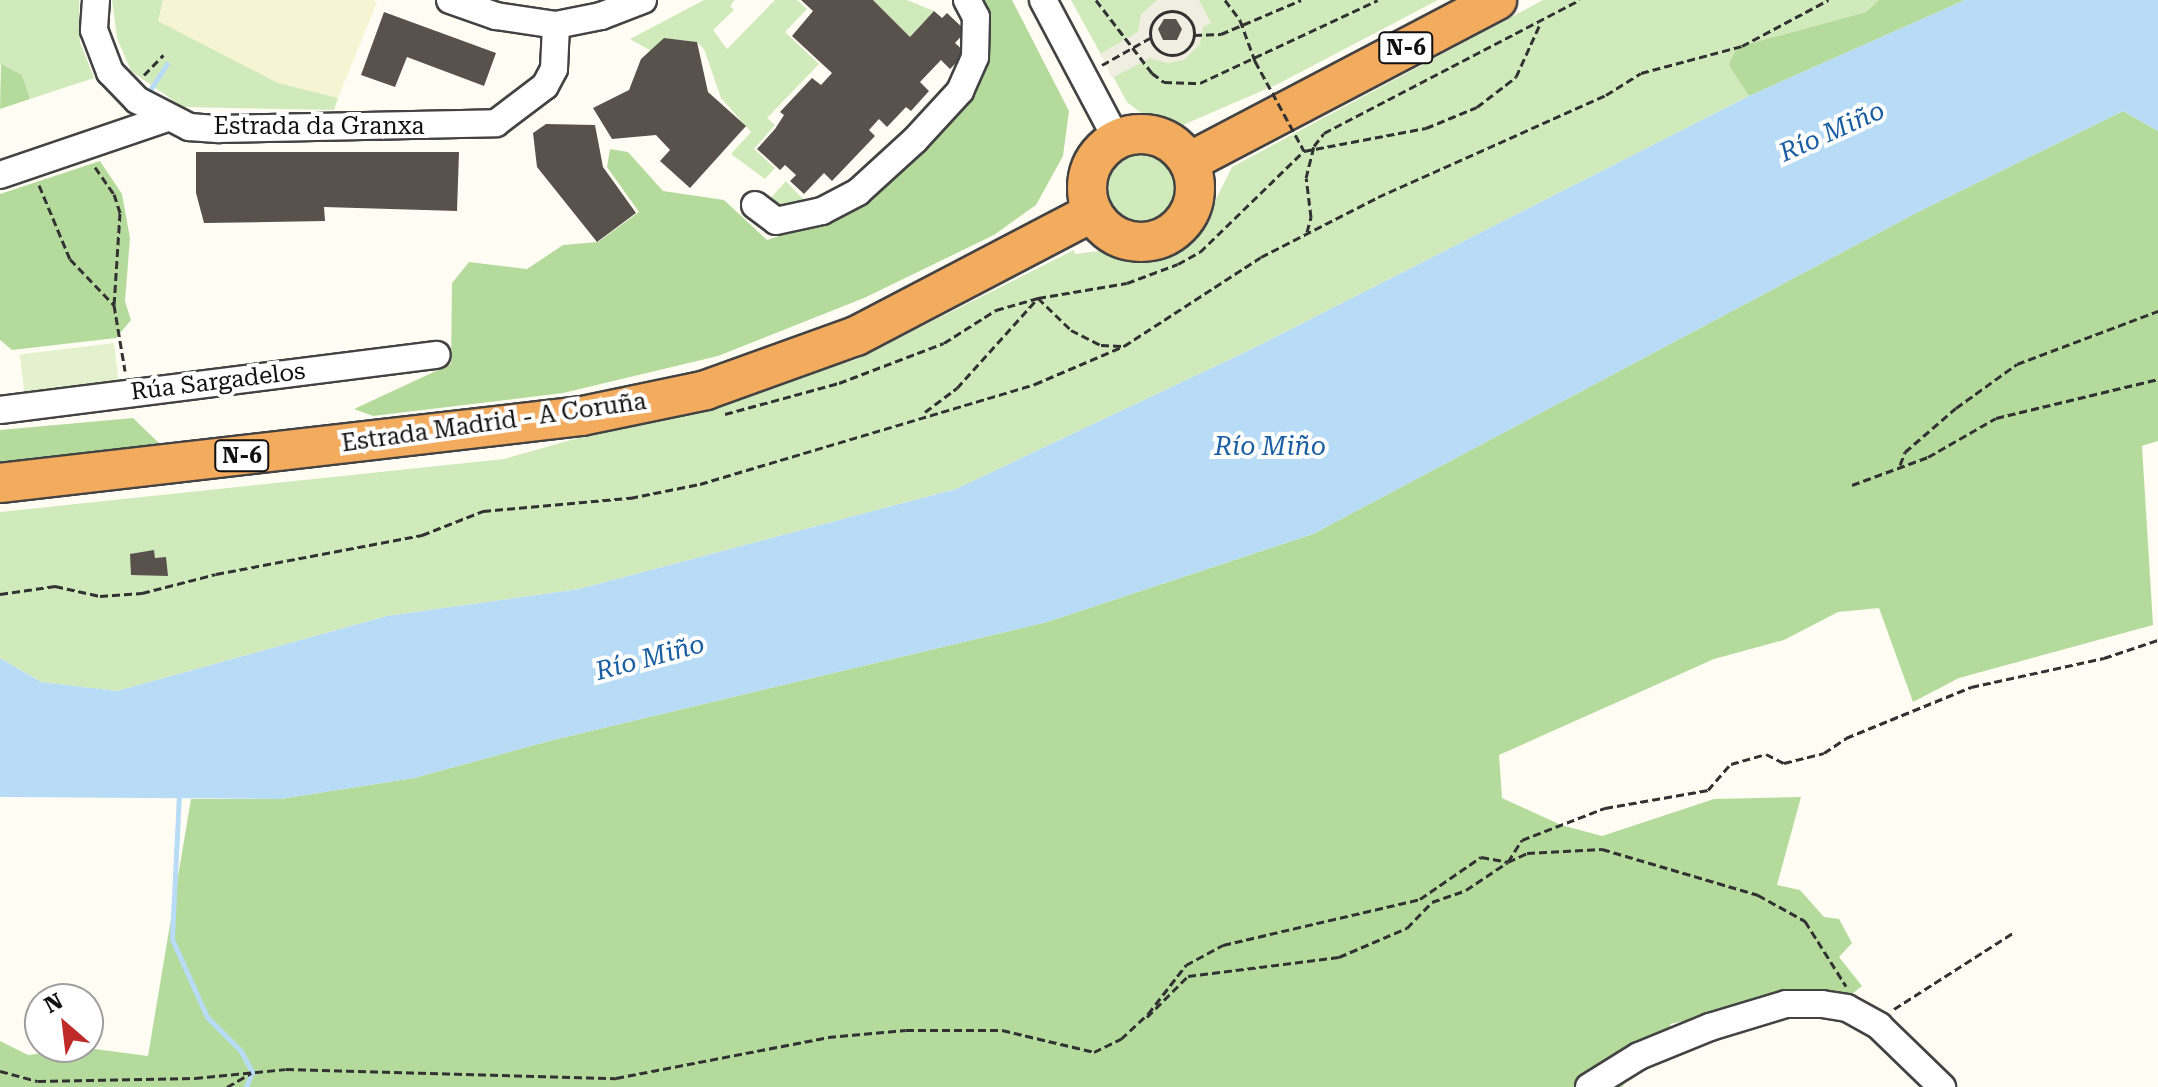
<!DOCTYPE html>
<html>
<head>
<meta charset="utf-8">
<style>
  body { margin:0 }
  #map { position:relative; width:2158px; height:1087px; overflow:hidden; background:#fffdf3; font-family:"Roboto Serif",serif }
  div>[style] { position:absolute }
  .farmland>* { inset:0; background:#f5f4d3 }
  .green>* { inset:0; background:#d1eabc }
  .round { border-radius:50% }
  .forest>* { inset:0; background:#b4db9c }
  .pitch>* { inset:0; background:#e3f1ce; transform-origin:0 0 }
  .plaza>* { inset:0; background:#f0ede1 }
  .water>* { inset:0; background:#b8dbf6 }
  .stream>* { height:5px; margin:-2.5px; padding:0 2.5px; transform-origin:2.5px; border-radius:2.5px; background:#b8dbf6 }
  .building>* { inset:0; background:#59524c }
  .path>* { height:3px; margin-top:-1.5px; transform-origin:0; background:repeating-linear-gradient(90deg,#323232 0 8px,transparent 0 12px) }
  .path>.ring { margin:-1.5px; padding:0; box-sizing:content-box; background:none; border:3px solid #323232; border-radius:50% }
  .roads { filter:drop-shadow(2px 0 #434343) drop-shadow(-2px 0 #434343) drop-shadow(0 2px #434343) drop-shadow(0 -2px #434343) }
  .minor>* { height:26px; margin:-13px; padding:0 13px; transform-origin:13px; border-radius:13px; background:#fff }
  .highway>* { height:38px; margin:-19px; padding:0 19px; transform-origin:19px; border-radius:19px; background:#f3ab5e }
  .highway>.ring { margin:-19px; padding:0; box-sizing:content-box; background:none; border:38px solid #f3ab5e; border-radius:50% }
  .path-bridge>* { height:3px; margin-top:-1.5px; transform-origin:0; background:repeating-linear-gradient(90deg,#323232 0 8px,transparent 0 12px) }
  span { translate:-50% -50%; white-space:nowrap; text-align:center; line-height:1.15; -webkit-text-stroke:8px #fff; paint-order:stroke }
  .shield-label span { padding:2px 6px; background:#fff; border:2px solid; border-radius:6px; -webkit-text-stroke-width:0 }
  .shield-label { font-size:22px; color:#101010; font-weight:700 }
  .street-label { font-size:24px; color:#101010 }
  .water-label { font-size:26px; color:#195ea2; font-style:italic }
  .north { position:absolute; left:24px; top:983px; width:80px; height:80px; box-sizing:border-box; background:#fff; border:2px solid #9f9f9f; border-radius:50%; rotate:332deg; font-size:22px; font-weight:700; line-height:32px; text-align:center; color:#101010 }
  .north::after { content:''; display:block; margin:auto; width:28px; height:36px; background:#c02a28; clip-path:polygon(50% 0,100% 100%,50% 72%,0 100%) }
</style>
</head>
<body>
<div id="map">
  <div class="farmland">
    <i style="clip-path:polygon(163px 0,371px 0,377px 2px,338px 98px,278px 83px,158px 21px)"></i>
  </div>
  <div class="green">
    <i style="clip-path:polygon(0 0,79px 0,80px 42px,94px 78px,30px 99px,22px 75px,0 64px)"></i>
    <i style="clip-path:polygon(112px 0,163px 0,158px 21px,278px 83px,338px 98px,334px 110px,183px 107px,131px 71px,117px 38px)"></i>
    <i style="clip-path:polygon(704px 0,735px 0,730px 6px,734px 10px,713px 30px,727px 49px,775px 0,797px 0,807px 9px,785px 32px,819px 64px,767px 118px,775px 125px,754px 149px,775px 168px,765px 179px,731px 154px,751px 132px,721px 98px,704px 49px,697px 42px,664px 38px,651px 51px,630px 39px)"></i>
    <i style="clip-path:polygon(873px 0,907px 0,934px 11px,910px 37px)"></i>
    <i style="clip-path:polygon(1071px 0,1438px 0,1278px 84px,1183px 125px,1141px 113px,1127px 102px)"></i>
    <i style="clip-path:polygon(1543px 0,1879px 0,1866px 12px,1737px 47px,1738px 77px,1749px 96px,1256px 347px,956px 489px,579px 589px,387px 616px,117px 691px,41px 682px,0 658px,0 512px,504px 459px,855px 360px,1074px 250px,1075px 254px,1098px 251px,1144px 259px,1174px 253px,1202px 227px,1232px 167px)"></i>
    <i class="round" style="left:1101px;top:148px;width:80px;height:80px"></i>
    <i style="clip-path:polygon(786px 181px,805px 201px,785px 208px,768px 201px)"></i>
  </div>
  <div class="forest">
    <i style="clip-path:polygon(978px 0,1012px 0,1069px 111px,1063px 156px,1036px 205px,994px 235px,864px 298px,718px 356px,563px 393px,373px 416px,354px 409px,451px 364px,452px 283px,469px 262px,527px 269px,563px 245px,598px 242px,639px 212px,607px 167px,610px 149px,628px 152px,663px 191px,724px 200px,767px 240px,808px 226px,976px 83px)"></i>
    <i style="clip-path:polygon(1879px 0,1965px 0,1749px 96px,1729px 65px,1737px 47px,1866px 12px)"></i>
    <i style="clip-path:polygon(1px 64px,22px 75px,30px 99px,0 109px)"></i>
    <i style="clip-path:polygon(2123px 111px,2158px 131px,2158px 441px,2142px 446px,2153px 625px,1959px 678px,1913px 702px,1879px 608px,1838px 612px,1784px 640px,1714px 659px,1499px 755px,1502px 798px,1561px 825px,1602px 836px,1714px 799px,1801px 797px,1777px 885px,1800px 890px,1824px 917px,1839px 919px,1852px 943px,1839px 957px,1862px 986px,1822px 1018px,1809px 993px,1670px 1024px,1677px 1054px,1632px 1074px,1622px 1087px,0 1087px,0 1041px,28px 1055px,87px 1048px,148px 1056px,191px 799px,280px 799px,414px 778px,549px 741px,1047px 622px,1313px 534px,1918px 212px)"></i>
    <i style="clip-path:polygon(100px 161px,122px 194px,130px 238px,125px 301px,131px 320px,116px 338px,12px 350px,0 340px,0 194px)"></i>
    <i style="clip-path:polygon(133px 418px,163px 447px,0 464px,0 430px)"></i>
  </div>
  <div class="pitch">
    <i style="left:114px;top:343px;width:41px;height:95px;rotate:83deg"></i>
  </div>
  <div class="plaza">
    <i style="clip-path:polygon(1157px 0,1199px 0,1211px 23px,1203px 27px,1200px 44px,1184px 60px,1168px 63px,1150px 58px,1112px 78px,1100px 54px,1138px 32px,1141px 14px)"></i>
  </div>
  <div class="water">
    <i style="clip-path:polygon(1965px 0,2158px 0,2158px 131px,2123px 111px,1918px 212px,1313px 534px,1047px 622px,549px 741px,414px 778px,280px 799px,0 797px,0 658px,41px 682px,117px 691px,387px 616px,579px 589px,956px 489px,1256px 347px,1749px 96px)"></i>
  </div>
  <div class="stream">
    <i style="left:150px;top:90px;width:31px;rotate:-57deg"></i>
    <i style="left:179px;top:794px;width:145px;rotate:92.8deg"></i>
    <i style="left:172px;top:939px;width:85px;rotate:65.8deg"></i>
    <i style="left:207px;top:1017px;width:48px;rotate:45deg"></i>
    <i style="left:241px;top:1051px;width:24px;rotate:62deg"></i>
    <i style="left:252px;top:1072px;width:16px;rotate:112deg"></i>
  </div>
  <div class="building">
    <i style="clip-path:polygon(801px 0,873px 0,910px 37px,934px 11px,942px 18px,947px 13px,966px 31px,955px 43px,966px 53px,950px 69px,941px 60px,920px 82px,929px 91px,911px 111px,906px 107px,887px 127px,879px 119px,869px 130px,875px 136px,832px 181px,824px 173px,804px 194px,790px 181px,796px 175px,785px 165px,780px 170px,757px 149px,775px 129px,784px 115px,780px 112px,812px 78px,821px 85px,832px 73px,792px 36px,813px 11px)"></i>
    <i style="clip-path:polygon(384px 12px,496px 53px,484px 86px,407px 57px,395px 87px,361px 75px)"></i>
    <i style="clip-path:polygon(1164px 19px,1176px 19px,1182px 29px,1177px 40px,1163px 40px,1158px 29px)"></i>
    <i style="clip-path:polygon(664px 38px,697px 42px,708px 92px,746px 126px,690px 188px,660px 161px,670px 150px,656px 135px,612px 139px,593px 108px,629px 90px,641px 59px)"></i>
    <i style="clip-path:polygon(546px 124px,595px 125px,603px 167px,636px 213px,597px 242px,537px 167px,533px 133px)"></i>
    <i style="clip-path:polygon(196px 152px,459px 152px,457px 211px,324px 207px,325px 221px,204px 223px,196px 193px)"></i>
    <i style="clip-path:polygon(154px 550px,155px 558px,166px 557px,168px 576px,131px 575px,130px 554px)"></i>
  </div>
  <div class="path">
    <i style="left:1096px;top:0;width:92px;rotate:52.5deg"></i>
    <i style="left:1152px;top:73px;width:15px;rotate:37deg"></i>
    <i style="left:1164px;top:82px;width:36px;rotate:2deg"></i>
    <i style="left:1200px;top:83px;width:196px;rotate:-25deg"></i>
    <i style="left:1225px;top:0;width:25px;rotate:53deg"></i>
    <i style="left:1240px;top:20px;width:44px;rotate:69.9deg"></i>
    <i class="ring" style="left:1150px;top:11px;width:41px;height:41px"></i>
    <i style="left:1194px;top:35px;width:27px;rotate:-2deg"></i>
    <i style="left:1221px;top:34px;width:87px;rotate:-23deg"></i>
    <i style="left:1102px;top:65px;width:55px;rotate:-29.4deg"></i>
    <i style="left:144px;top:75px;width:28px;rotate:-46deg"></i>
    <i style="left:1426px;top:128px;width:55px;rotate:-22.4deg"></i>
    <i style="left:1477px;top:107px;width:49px;rotate:-37.6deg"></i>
    <i style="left:1516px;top:77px;width:60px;rotate:-65.6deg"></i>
    <i style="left:95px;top:167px;width:33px;rotate:55deg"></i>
    <i style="left:114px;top:194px;width:20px;rotate:72deg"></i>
    <i style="left:120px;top:213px;width:92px;rotate:93.7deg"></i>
    <i style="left:39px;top:185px;width:80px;rotate:67.3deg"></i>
    <i style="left:70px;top:259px;width:64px;rotate:46.3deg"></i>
    <i style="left:114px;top:305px;width:67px;rotate:80.5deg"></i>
    <i style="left:1307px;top:232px;width:16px;rotate:-75deg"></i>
    <i style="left:1311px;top:217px;width:39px;rotate:-97deg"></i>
    <i style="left:1306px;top:178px;width:33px;rotate:-76deg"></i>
    <i style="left:1314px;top:146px;width:16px;rotate:-52deg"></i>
    <i style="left:1324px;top:133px;width:288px;rotate:-27.5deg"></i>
    <i style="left:925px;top:412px;width:40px;rotate:-37deg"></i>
    <i style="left:957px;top:388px;width:121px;rotate:-48deg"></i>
    <i style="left:1038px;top:298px;width:90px;rotate:-9.6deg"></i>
    <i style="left:1127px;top:283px;width:54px;rotate:-20.4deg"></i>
    <i style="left:1178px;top:264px;width:25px;rotate:-29deg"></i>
    <i style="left:1200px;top:252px;width:145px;rotate:-44.2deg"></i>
    <i style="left:725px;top:414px;width:118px;rotate:-15.2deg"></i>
    <i style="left:839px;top:383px;width:112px;rotate:-20.9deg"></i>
    <i style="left:944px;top:343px;width:62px;rotate:-32.4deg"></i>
    <i style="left:996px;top:310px;width:44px;rotate:-15.9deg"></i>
    <i style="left:1038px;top:298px;width:46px;rotate:44.1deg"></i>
    <i style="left:1071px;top:330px;width:34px;rotate:27deg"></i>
    <i style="left:1101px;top:345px;width:21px;rotate:3deg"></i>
    <i style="left:1900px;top:465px;width:14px;rotate:-69deg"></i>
    <i style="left:1905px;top:452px;width:67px;rotate:-40.8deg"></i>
    <i style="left:1956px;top:408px;width:75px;rotate:-35.8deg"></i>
    <i style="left:2017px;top:364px;width:151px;rotate:-20.6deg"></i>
    <i style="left:1852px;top:485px;width:81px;rotate:-20.2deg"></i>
    <i style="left:1928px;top:457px;width:78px;rotate:-29.8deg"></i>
    <i style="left:1996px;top:418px;width:167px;rotate:-13.5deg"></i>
    <i style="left:0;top:594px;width:56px;rotate:-8.3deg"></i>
    <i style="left:55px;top:586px;width:46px;rotate:12.5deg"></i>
    <i style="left:100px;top:596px;width:42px;rotate:-4.1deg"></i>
    <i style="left:142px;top:593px;width:76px;rotate:-14.4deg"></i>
    <i style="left:216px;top:574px;width:210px;rotate:-10.7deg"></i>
    <i style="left:422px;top:535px;width:66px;rotate:-21.5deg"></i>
    <i style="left:483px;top:511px;width:148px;rotate:-5.1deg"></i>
    <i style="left:630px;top:498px;width:71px;rotate:-11.3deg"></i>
    <i style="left:700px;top:484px;width:350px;rotate:-16.6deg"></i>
    <i style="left:1035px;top:384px;width:97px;rotate:-23.1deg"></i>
    <i style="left:1124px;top:346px;width:163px;rotate:-33deg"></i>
    <i style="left:1261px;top:257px;width:131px;rotate:-27.1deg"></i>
    <i style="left:1378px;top:197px;width:250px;rotate:-24.1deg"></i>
    <i style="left:1606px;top:95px;width:41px;rotate:-32.2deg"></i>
    <i style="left:1641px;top:73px;width:105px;rotate:-15deg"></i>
    <i style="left:1742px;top:46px;width:98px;rotate:-28.1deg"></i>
    <i style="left:1894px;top:1009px;width:141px;rotate:-32.6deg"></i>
    <i style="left:1147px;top:1017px;width:58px;rotate:-45deg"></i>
    <i style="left:1188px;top:976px;width:152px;rotate:-7.2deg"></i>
    <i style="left:1339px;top:957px;width:74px;rotate:-23.1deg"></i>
    <i style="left:1407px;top:928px;width:36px;rotate:-46deg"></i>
    <i style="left:1432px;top:902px;width:36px;rotate:-19deg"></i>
    <i style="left:1466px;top:890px;width:50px;rotate:-33.7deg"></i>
    <i style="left:1508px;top:862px;width:26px;rotate:-58deg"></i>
    <i style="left:1522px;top:840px;width:89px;rotate:-21.1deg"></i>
    <i style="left:1605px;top:808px;width:105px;rotate:-9.9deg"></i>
    <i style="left:1708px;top:790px;width:35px;rotate:-49deg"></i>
    <i style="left:1731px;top:764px;width:36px;rotate:-16deg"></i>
    <i style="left:1766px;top:754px;width:20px;rotate:27deg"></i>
    <i style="left:1784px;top:763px;width:41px;rotate:-14deg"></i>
    <i style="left:1824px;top:753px;width:27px;rotate:-34deg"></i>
    <i style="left:1846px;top:738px;width:135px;rotate:-22.2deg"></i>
    <i style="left:1971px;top:687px;width:136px;rotate:-12.3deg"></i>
    <i style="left:2104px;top:658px;width:57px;rotate:-18.4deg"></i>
    <i style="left:0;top:1071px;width:39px;rotate:15deg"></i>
    <i style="left:38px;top:1081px;width:157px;rotate:-1.1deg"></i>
    <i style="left:195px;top:1078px;width:91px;rotate:-5.6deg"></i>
    <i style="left:286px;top:1069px;width:330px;rotate:1.6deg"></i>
    <i style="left:616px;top:1078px;width:216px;rotate:-10.9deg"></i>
    <i style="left:828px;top:1037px;width:78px;rotate:-5.1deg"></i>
    <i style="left:906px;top:1030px;width:96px"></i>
    <i style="left:1002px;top:1030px;width:95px;rotate:13.4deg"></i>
    <i style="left:1094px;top:1052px;width:30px;rotate:-26deg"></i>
    <i style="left:1121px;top:1039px;width:37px;rotate:-43deg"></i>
    <i style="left:1148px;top:1014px;width:62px;rotate:-52.2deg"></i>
    <i style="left:1186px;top:965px;width:42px;rotate:-28.4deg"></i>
    <i style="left:1223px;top:945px;width:202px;rotate:-13.1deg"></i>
    <i style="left:1420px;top:899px;width:74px;rotate:-34.5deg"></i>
    <i style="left:1481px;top:857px;width:27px;rotate:10deg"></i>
    <i style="left:1508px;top:862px;width:21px;rotate:-25deg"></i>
    <i style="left:1527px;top:853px;width:75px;rotate:-3.1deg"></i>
    <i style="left:1602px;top:849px;width:163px;rotate:16.4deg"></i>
    <i style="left:1758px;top:895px;width:54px;rotate:29deg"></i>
    <i style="left:1805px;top:921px;width:77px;rotate:57.8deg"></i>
    <i style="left:227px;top:1087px;width:28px;rotate:-30deg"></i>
  </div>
  <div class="roads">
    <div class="minor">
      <i style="left:96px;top:0;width:30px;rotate:94deg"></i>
      <i style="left:94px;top:30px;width:45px;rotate:69.1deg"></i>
      <i style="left:110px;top:72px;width:39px;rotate:46deg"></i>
      <i style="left:137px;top:100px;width:59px;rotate:27.4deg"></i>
      <i style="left:189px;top:127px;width:31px;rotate:4deg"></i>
      <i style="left:220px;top:129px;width:276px;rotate:-1.2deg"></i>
      <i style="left:496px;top:123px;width:61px;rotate:-37.1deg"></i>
      <i style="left:545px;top:86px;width:19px;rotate:-62deg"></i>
      <i style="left:554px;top:69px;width:44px;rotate:-87.4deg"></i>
      <i style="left:450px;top:0;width:49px;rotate:19.2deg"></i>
      <i style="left:496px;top:16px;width:61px;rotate:8.5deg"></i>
      <i style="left:556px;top:25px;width:46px;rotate:-11.3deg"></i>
      <i style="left:601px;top:16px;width:45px;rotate:-20.9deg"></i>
      <i style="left:1043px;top:0;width:158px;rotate:62.1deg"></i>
      <i style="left:0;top:175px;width:176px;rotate:-18.8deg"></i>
      <i style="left:755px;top:205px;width:26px;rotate:37deg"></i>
      <i style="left:776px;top:221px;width:47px;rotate:-12.3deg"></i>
      <i style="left:822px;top:211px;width:41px;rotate:-27.8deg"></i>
      <i style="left:858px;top:192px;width:77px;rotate:-42.4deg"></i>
      <i style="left:915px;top:140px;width:67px;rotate:-47.4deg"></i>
      <i style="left:960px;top:91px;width:37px;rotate:-66deg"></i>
      <i style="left:975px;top:57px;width:40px;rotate:-88.6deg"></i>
      <i style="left:976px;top:17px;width:19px;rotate:-118deg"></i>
      <i style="left:0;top:410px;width:440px;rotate:-7.2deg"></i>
      <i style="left:1589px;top:1087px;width:59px;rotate:-31.8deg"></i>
      <i style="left:1639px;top:1056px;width:77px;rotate:-22.2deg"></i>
      <i style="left:1710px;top:1027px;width:79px;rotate:-16.8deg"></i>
      <i style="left:1786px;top:1004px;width:36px"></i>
      <i style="left:1822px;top:1004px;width:25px;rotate:9deg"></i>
      <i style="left:1847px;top:1008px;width:37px;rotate:29deg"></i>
      <i style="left:1879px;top:1026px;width:88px;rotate:44.1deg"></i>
    </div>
    <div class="highway">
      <i class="ring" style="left:1087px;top:134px;width:70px;height:70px"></i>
      <i style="left:1189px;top:162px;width:348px;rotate:-27.7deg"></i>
      <i style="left:0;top:483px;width:586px;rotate:-6.57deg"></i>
      <i style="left:582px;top:416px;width:127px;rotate:-11.8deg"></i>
      <i style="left:706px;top:390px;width:159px;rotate:-19.8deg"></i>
      <i style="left:856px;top:336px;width:267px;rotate:-27.6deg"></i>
    </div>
  </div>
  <div class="path-bridge">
    <i style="left:1255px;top:61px;width:102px;rotate:61.4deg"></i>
    <i style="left:1304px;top:151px;width:124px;rotate:-10.7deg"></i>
  </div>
  <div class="shield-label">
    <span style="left:1406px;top:48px">N-6</span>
    <span style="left:242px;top:456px">N-6</span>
  </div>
  <div class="street-label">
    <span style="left:319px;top:127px">Estrada da Granxa</span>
    <span style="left:218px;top:382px;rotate:-7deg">Rúa Sargadelos</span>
    <span style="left:494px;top:423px;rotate:-8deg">Estrada Madrid - A Coruña</span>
  </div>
  <div class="water-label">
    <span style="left:1832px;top:132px;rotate:-24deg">Río Miño</span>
    <span style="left:1270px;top:447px">Río Miño</span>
    <span style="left:650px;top:658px;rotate:-15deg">Río Miño</span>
  </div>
  <div class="north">N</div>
</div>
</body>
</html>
